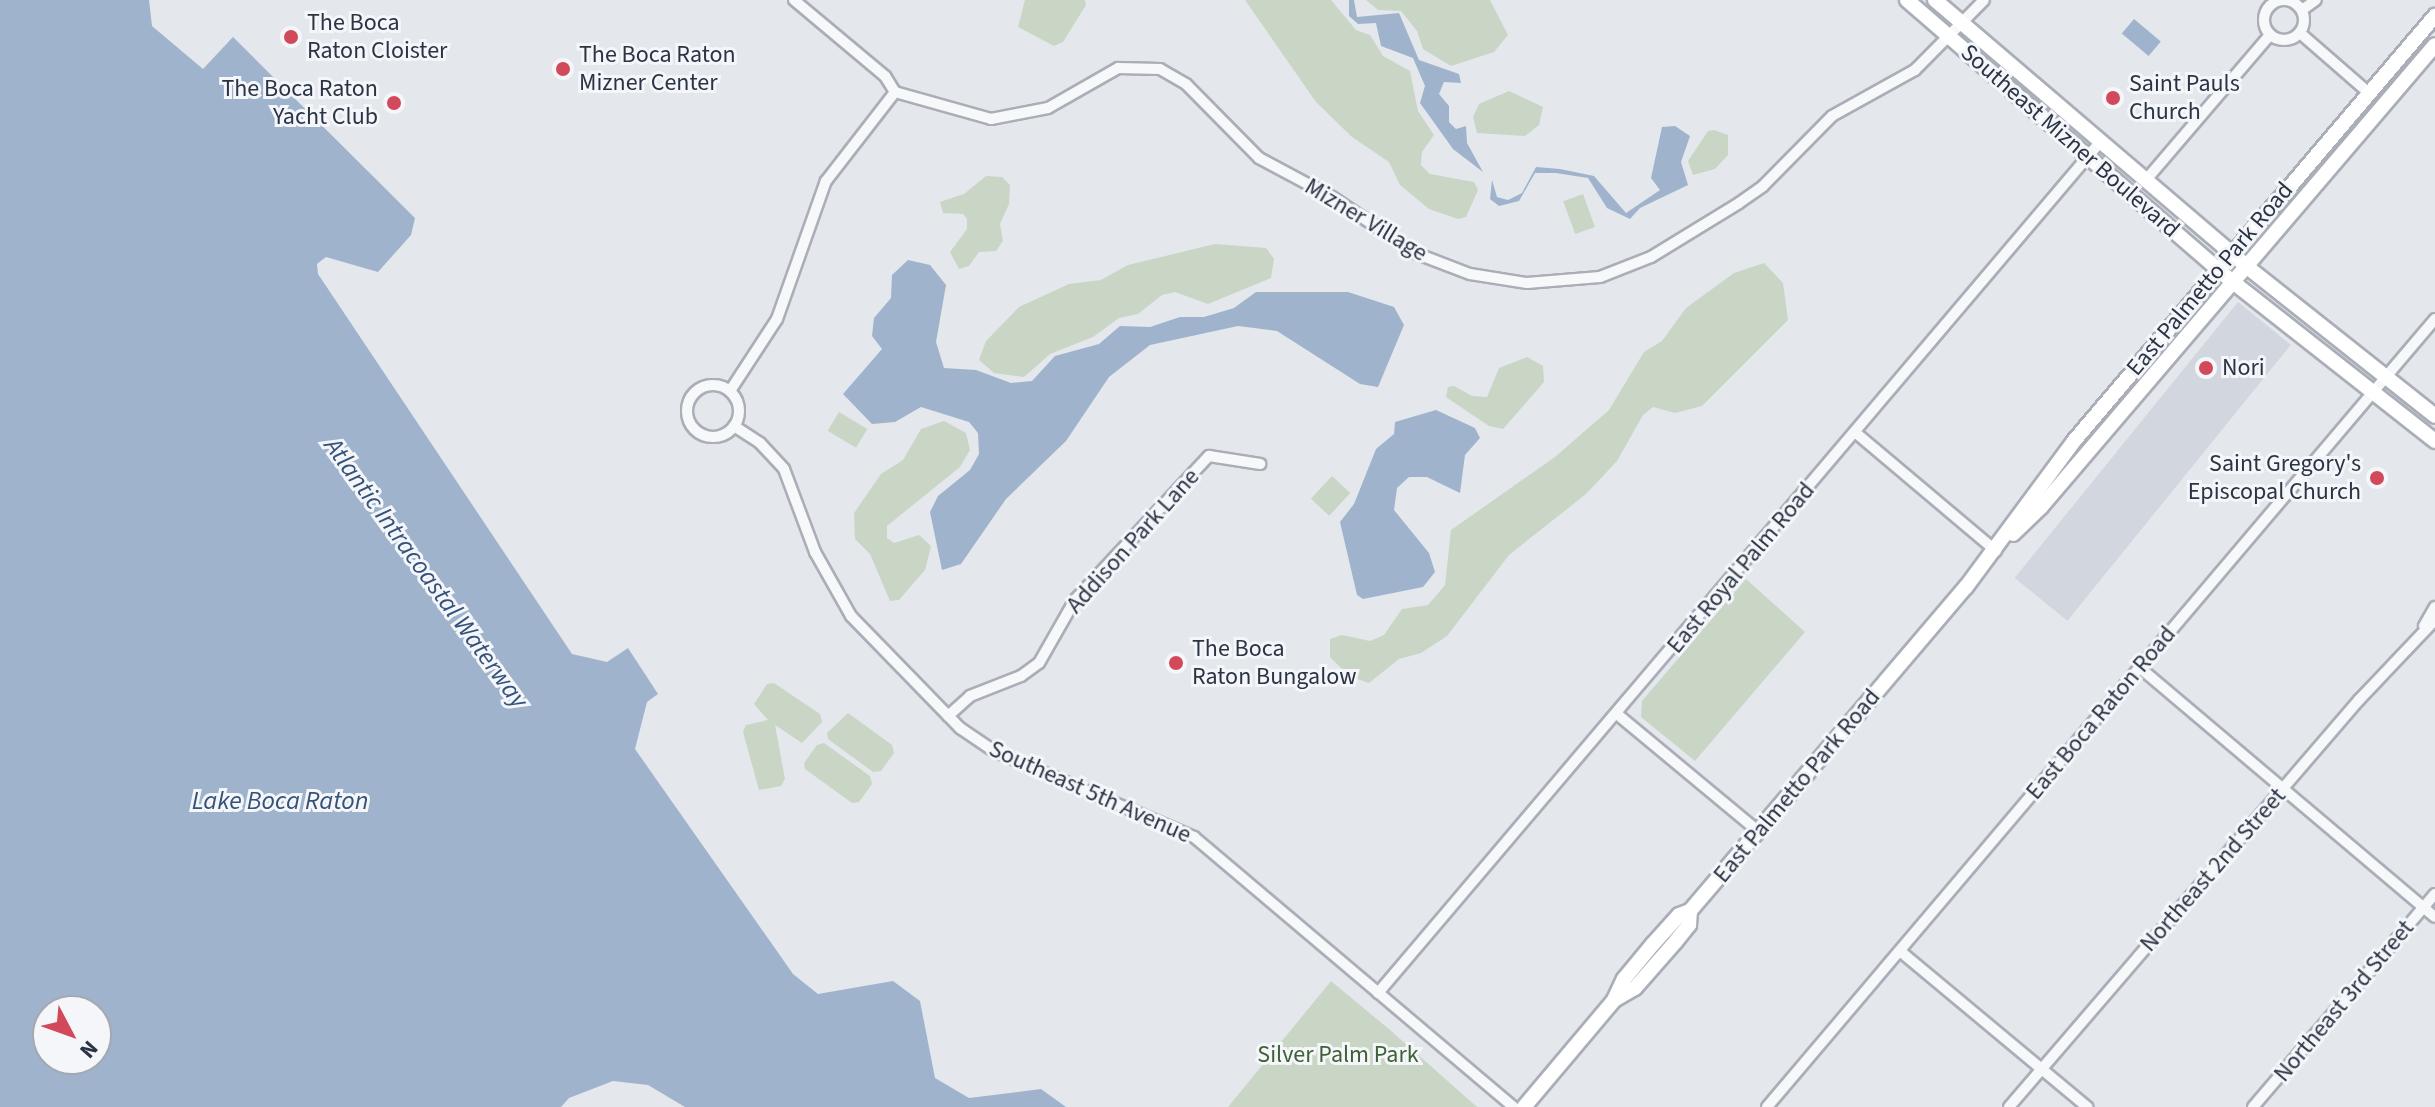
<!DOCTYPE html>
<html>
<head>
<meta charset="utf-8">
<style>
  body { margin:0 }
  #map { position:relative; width:2435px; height:1107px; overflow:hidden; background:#e4e7ec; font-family:"Source Sans 3",sans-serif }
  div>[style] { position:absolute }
  .built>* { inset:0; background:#d2d6de; transform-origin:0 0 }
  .green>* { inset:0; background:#c9d6c5; transform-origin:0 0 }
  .water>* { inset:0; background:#9fb4cc; transform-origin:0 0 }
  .roads { filter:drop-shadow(2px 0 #a9aeb7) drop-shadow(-2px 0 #a9aeb7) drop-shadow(0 2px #a9aeb7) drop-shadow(0 -2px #a9aeb7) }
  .street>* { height:10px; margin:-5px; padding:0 5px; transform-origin:5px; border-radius:5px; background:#f7f8fa }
  .street>.ring { margin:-5px; padding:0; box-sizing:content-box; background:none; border:10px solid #f7f8fa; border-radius:50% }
  .secondary>* { height:14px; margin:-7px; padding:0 7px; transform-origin:7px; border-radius:7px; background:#fff }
  .dots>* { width:22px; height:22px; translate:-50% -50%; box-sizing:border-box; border:4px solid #f4f6f9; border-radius:50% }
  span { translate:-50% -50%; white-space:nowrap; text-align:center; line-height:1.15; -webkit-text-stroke:6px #f4f6f9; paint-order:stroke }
  .poi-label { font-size:24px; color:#2b3445 }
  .left { translate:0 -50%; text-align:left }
  .right { translate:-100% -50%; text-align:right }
  .street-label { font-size:24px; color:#2b3445 }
  .park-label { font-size:24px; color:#3f6138 }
  .water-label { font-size:26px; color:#34527a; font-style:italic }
  .north { position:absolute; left:32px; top:995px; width:80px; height:80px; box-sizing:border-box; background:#f4f6f9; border:2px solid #a4a8b1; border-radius:50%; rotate:131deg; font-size:22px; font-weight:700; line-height:32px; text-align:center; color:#2b3445 }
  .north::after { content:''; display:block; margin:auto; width:28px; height:36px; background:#d1495b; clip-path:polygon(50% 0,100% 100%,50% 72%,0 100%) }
</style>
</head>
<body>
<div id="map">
  <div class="built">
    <i style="left:2238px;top:302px;width:68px;height:355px;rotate:39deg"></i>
  </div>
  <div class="green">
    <i style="clip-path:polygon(1025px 0,1085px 0,1086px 5px,1063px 42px,1054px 46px,1018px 27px)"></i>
    <i style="clip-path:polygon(1245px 0,1331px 0,1356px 30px,1370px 35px,1383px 56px,1410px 71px,1418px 111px,1434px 135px,1422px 152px,1421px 165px,1430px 174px,1474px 182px,1478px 190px,1466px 217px,1458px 219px,1429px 209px,1400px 185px,1389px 162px,1352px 137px,1316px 102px)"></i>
    <i style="clip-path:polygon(1366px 0,1490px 0,1508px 35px,1494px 52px,1451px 66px,1423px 49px,1417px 31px,1401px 11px,1378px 10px)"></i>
    <i style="clip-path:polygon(1509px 91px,1543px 107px,1539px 125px,1525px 136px,1477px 133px,1473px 117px,1479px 104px)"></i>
    <i style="clip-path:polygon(1714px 130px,1728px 135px,1728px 155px,1715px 169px,1693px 175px,1688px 161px,1708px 131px)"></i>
    <i style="clip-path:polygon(986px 176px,1002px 177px,1010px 185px,1009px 204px,1000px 224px,1003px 241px,996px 251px,979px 252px,969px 266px,959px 269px,950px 252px,967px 229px,967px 219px,963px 214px,943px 213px,940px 202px,964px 194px)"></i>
    <i style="left:1583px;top:194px;width:35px;height:21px;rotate:70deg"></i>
    <i style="clip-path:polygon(1215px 244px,1266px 248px,1274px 259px,1271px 278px,1208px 304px,1175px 292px,1162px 295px,1138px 314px,1119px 318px,1093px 337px,1050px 354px,1024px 377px,994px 373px,979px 360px,986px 341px,1019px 307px,1069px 284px,1101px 280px,1128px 265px)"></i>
    <i style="clip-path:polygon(1764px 263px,1783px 283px,1788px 320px,1702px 406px,1675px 413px,1653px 407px,1643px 415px,1617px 461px,1586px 494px,1509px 555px,1447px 636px,1421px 653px,1399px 659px,1369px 683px,1349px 676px,1330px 657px,1330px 639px,1342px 635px,1370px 641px,1384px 635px,1402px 609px,1428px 605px,1445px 585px,1451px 530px,1555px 457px,1609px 410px,1644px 352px,1662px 341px,1686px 308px,1734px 273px)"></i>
    <i style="clip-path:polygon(1527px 357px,1543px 366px,1544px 382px,1503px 429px,1489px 426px,1446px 397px,1448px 387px,1454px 386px,1472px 396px,1487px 397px,1499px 368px)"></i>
    <i style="left:839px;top:412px;width:33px;height:22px;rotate:31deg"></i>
    <i style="clip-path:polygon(944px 421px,966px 433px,970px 450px,960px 467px,887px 526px,887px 538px,894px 543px,919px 535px,931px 546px,925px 570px,899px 600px,890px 601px,870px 554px,855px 539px,854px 513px,881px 474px,903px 460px,921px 429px)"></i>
    <i style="left:1332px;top:476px;width:25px;height:31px;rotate:43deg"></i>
    <i style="clip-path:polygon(1746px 579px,1805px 632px,1695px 761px,1641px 717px,1642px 701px)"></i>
    <i style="clip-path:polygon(774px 683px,820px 714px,822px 722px,802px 743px,775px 725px,785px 779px,781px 786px,759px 790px,743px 732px,746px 725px,768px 720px,754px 704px,767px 684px)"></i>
    <i style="clip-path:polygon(848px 713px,892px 745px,894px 753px,881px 771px,873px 772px,828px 739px,827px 733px)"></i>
    <i style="clip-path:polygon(824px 743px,870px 776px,872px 784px,859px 802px,852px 803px,805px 769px,804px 763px,817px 745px)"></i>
    <i style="clip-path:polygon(1331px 981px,1390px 1030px,1477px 1107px,1228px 1107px)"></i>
  </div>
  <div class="water">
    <i style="clip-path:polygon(evenodd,0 0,149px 0,152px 26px,203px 69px,233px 37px,415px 218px,411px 235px,378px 272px,326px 257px,317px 264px,318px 274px,572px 654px,607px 662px,628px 648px,658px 694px,647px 702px,635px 749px,793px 974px,818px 994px,893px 981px,920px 1001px,935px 1078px,969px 1098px,1041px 1089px,1066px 1107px,685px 1107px,648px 1085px,613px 1081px,569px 1098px,561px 1107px,0 1107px,0 0,48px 1011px,96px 1011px,96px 1059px,48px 1059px,48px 1011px)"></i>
    <i style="clip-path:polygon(1349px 0,1354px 0,1357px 17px,1399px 13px,1419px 60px,1459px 74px,1461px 83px,1444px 82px,1439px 94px,1449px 106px,1449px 122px,1456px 129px,1466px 126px,1467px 143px,1483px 172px,1453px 149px,1420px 103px,1425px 86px,1413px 58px,1381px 46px,1376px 23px,1358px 24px,1349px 16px)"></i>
    <i style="left:2134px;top:19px;width:35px;height:19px;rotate:40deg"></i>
    <i style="clip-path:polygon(1675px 126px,1690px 136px,1681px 162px,1688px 185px,1640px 208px,1630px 219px,1607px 208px,1588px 178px,1556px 173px,1535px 173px,1519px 201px,1499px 206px,1490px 199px,1492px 180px,1497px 197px,1508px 200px,1522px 193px,1536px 167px,1560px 169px,1594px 176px,1626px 213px,1660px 190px,1651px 178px,1662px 127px)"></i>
    <i style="clip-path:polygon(908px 260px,930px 265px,946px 285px,936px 342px,944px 368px,976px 370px,1011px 383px,1032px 381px,1055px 356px,1099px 344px,1120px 326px,1150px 327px,1180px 317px,1204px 317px,1234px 308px,1256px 292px,1348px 292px,1394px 307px,1404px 325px,1378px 387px,1360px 384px,1277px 331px,1238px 326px,1150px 345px,1109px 377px,1066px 441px,1006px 499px,961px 564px,942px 570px,930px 512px,938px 496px,970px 470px,979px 454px,978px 433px,969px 422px,921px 407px,895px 422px,872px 424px,843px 394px,882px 349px,872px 336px,874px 318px,891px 298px,892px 275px)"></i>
    <i style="clip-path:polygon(1436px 410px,1475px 428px,1480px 438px,1465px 455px,1460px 493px,1427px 477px,1409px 477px,1397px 488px,1394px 510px,1429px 553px,1435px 572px,1423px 587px,1363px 599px,1357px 595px,1340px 522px,1354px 504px,1376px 449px,1394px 434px,1395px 422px)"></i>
  </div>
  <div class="roads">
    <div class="street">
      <i style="left:794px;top:0;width:119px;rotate:39.9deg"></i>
      <i style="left:885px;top:76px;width:19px;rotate:58deg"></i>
      <i style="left:895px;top:92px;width:100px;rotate:15.7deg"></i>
      <i style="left:991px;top:119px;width:58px;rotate:-10.9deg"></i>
      <i style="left:1048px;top:108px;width:81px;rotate:-29.7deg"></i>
      <i style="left:1118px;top:68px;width:42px;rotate:1.4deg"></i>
      <i style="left:1160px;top:69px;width:30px;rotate:30deg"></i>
      <i style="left:1186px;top:84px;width:104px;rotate:45.4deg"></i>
      <i style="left:1259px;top:158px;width:83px;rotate:28.1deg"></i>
      <i style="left:1332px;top:197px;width:100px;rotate:34deg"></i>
      <i style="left:1415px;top:253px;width:59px;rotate:20.9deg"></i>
      <i style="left:1470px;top:274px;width:58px;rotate:9deg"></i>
      <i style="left:1527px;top:283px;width:73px;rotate:-4.7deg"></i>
      <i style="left:1600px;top:277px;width:55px;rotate:-21.4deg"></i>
      <i style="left:1651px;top:257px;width:103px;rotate:-31.5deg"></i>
      <i style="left:1739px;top:203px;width:29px;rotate:-35deg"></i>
      <i style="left:1763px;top:186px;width:98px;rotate:-45.4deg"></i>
      <i style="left:1832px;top:116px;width:95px;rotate:-29deg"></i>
      <i style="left:1915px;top:70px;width:98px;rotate:-45.4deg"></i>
      <i class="ring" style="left:2264px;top:0;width:30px;height:30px"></i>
      <i style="left:2302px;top:10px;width:17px;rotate:-36deg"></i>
      <i style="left:2300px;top:33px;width:91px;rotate:41deg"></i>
      <i style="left:2146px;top:180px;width:191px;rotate:-49.5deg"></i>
      <i class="ring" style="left:687px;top:385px;width:42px;height:42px"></i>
      <i style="left:730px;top:391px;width:86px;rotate:-56.9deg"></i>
      <i style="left:777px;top:319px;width:146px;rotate:-70.5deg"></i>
      <i style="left:826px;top:181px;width:113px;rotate:-52.2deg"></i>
      <i style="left:734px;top:426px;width:31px;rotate:33deg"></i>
      <i style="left:760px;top:443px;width:35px;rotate:47deg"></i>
      <i style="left:784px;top:469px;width:89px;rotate:69.5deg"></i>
      <i style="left:815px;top:552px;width:73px;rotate:60.6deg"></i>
      <i style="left:851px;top:616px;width:156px;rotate:45.8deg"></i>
      <i style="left:960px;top:728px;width:41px;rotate:34.1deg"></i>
      <i style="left:994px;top:751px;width:218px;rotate:23.3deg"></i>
      <i style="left:1194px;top:837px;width:418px;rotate:40.2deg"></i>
      <i style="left:1856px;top:433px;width:183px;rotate:40.1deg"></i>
      <i style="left:2424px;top:626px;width:22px;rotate:-60deg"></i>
      <i style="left:2139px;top:667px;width:387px;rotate:40.2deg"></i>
      <i style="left:1617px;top:714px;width:183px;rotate:39.7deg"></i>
      <i style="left:948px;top:716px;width:30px;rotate:-42deg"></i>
      <i style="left:970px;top:696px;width:55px;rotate:-21.4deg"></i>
      <i style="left:1021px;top:676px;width:22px;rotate:-36deg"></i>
      <i style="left:1039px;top:663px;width:73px;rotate:-60.3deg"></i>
      <i style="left:1075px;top:600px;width:197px;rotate:-47.1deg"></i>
      <i style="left:1209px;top:456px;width:52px;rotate:8.9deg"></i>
      <i style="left:1900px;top:951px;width:244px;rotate:39.8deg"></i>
      <i style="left:1378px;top:993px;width:1117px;rotate:-49.68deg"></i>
      <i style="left:1767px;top:1107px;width:1033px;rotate:-49.71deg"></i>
      <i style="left:2009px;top:1107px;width:537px;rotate:-49.31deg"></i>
      <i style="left:2359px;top:700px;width:110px;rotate:-46.5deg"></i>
      <i style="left:2253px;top:1107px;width:280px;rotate:-49.5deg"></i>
    </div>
    <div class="secondary">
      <i style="left:1907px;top:0;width:431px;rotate:40.9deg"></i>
      <i style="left:2233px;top:282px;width:257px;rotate:38.2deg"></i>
      <i style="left:1935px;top:0;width:409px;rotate:40.5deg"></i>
      <i style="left:2246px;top:266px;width:241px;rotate:38.4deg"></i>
      <i style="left:2013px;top:534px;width:39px;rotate:-44deg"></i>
      <i style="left:2041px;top:507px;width:607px;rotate:-49.54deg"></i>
      <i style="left:1614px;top:1000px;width:24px;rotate:-30deg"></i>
      <i style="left:1635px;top:988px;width:62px;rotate:-48.9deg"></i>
      <i style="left:1676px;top:941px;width:21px;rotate:-51deg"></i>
      <i style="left:1689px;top:925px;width:14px;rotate:-86deg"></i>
      <i style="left:1524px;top:1107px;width:140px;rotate:-49.9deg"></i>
      <i style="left:1614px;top:1000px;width:23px;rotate:-65deg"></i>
      <i style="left:1624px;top:979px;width:45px;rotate:-50.4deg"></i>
      <i style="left:1653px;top:944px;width:39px;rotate:-48deg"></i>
      <i style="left:1679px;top:915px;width:12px;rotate:-20deg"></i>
      <i style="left:1690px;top:911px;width:426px;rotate:-49.6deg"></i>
      <i style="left:1966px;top:587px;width:182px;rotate:-53.5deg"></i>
      <i style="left:2074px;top:441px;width:558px;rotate:-49.66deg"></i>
    </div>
  </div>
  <div class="dots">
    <i style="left:291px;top:37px;background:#d1495b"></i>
    <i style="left:563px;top:69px;background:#d1495b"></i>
    <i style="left:2113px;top:98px;background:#d1495b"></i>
    <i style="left:394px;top:103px;background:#d1495b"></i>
    <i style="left:2206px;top:368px;background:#d1495b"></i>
    <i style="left:2377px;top:478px;background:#d1495b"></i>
    <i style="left:1176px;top:663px;background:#d1495b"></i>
  </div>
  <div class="poi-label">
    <span class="left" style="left:307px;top:37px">The Boca<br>Raton Cloister</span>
    <span class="left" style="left:579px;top:69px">The Boca Raton<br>Mizner Center</span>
    <span class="left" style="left:2129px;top:98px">Saint Pauls<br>Church</span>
    <span class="right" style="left:378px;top:103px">The Boca Raton<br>Yacht Club</span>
    <span class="left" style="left:2222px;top:368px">Nori</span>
    <span class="right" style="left:2361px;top:478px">Saint Gregory's<br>Episcopal Church</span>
    <span class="left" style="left:1192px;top:663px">The Boca<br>Raton Bungalow</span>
  </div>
  <div class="street-label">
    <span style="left:2070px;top:141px;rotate:41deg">Southeast Mizner Boulevard</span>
    <span style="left:1366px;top:220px;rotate:31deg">Mizner Village</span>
    <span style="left:2210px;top:279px;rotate:-50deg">East Palmetto Park Road</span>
    <span style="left:1133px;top:541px;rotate:-48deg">Addison Park Lane</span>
    <span style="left:1741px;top:568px;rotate:-50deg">East Royal Palm Road</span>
    <span style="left:2101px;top:713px;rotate:-50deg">East Boca Raton Road</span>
    <span style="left:1797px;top:786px;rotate:-50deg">East Palmetto Park Road</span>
    <span style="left:1090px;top:792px;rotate:24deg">Southeast 5th Avenue</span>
    <span style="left:2213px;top:870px;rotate:-49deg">Northeast 2nd Street</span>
    <span style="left:2344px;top:1001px;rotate:-50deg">Northeast 3rd Street</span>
  </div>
  <div class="park-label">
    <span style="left:1338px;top:1055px">Silver Palm Park</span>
  </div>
  <div class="water-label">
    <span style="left:426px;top:573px;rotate:54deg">Atlantic Intracoastal Waterway</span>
    <span style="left:280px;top:801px">Lake Boca Raton</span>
  </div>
  <div class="north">N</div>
</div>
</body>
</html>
